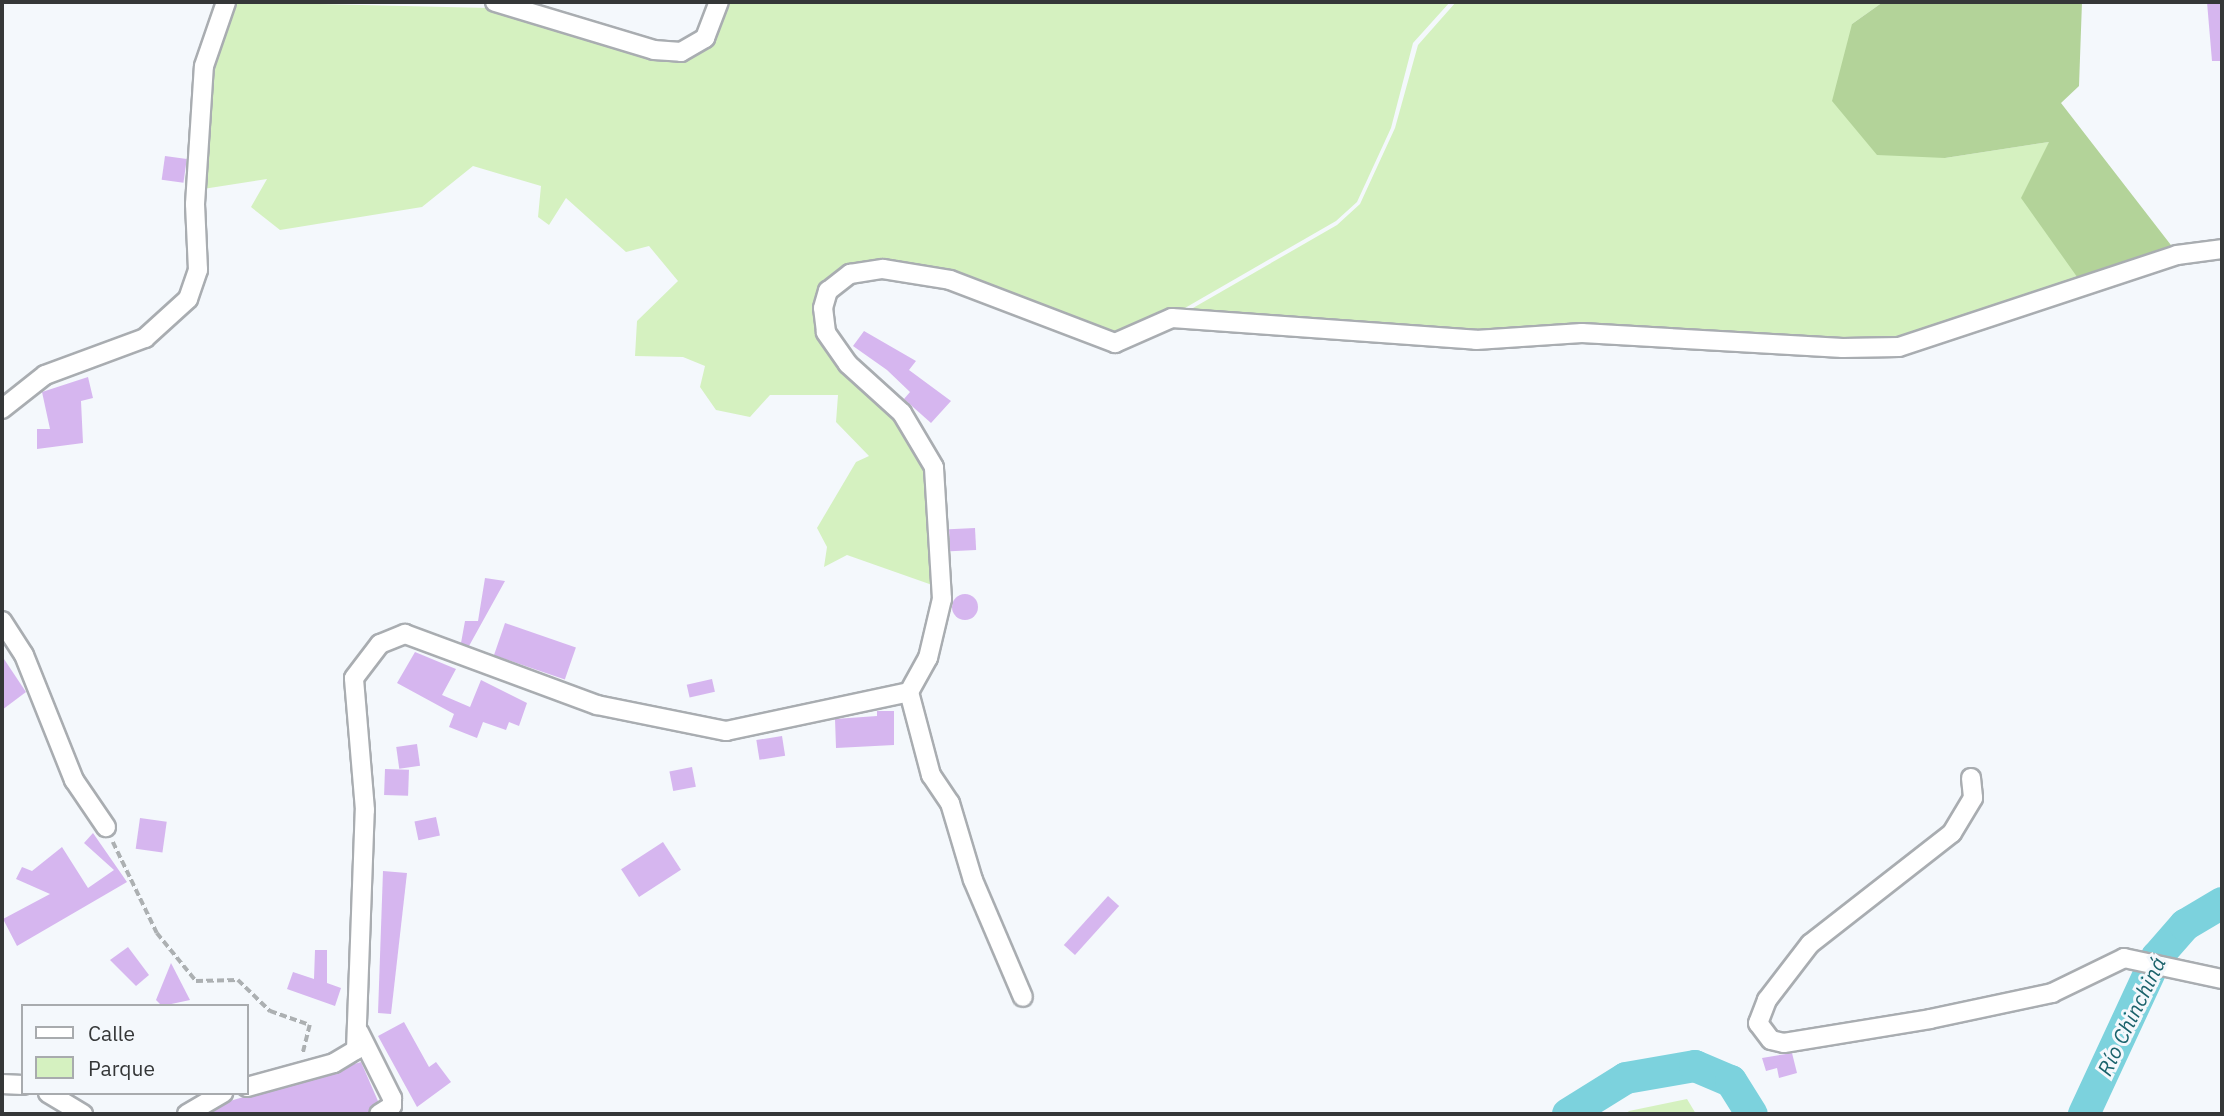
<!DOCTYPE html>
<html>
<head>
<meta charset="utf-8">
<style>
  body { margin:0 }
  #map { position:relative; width:2224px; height:1116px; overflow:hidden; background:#f4f8fc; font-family:"IBM Plex Sans",sans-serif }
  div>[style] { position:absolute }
  .green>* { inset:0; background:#d5f1c0 }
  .forest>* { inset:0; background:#b3d399 }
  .river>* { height:32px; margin:-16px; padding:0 16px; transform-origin:16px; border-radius:16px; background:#7cd2dd }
  .building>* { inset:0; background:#d6b6ef; transform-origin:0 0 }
  .round { border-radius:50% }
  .path>* { height:3.5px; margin-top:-1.75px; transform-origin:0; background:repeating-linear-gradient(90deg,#acb0b2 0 7px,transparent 0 10.5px) }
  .roads { filter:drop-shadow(2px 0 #a9adb1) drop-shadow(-2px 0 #a9adb1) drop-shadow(0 2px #a9adb1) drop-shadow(0 -2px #a9adb1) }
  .minor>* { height:18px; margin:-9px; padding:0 9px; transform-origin:9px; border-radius:9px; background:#fff }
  span { translate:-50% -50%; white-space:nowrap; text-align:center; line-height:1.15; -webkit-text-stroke:6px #f4f8fc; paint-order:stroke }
  .water-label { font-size:21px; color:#1a626b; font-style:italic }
  .frame { position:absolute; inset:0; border:4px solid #353738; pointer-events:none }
  .legend { position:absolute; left:21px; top:1004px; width:228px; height:91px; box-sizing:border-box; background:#f4f8fc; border:2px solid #a8abae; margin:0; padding:9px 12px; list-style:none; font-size:21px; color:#353738 }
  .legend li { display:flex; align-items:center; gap:14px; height:35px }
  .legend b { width:35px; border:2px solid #a8abae }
</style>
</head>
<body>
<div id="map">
  <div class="green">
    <i style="clip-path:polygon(234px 2px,490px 8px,653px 57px,710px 43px,725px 2px,1450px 2px,1413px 43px,1391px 128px,1357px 202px,1336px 221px,1178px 312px,1115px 336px,953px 274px,847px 267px,816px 308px,927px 469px,935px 586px,847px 555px,824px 567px,827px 547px,817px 528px,856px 462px,869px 456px,836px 422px,838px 395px,770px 395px,750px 417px,716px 410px,700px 387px,705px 366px,683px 357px,635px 356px,637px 321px,678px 281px,649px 246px,626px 252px,566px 198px,549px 225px,538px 217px,541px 186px,473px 166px,422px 207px,280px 230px,251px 207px,267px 179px,203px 189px,211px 66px)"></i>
    <i style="clip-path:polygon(1456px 2px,1883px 2px,1852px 24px,1945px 158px,2049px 142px,2080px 281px,1897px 340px,1476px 333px,1186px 312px,1337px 225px,1360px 204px,1395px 128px,1418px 45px)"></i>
    <i style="clip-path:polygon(1687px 1099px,1696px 1114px,1625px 1114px,1629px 1111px)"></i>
  </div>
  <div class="forest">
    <i style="clip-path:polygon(1883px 2px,2082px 2px,2079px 86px,2061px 103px,2174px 249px,2080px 281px,2021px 198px,2049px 142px,1945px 158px,1877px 155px,1832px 101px,1852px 24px)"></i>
  </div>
  <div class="river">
    <i style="left:1568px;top:1114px;width:68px;rotate:-31.8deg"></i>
    <i style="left:1626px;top:1078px;width:70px;rotate:-9.9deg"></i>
    <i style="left:1695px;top:1066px;width:39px;rotate:23deg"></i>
    <i style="left:1731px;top:1081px;width:39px;rotate:58deg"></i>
    <i style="left:2084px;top:1114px;width:173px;rotate:-65.1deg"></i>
    <i style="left:2157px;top:957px;width:43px;rotate:-48.8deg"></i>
    <i style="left:2185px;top:925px;width:43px;rotate:-30.7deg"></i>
  </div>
  <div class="building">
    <i style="clip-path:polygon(2207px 2px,2222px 2px,2222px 61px,2212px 61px)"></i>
    <i style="left:165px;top:156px;width:22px;height:24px;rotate:8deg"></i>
    <i style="clip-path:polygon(864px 331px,916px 361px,909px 370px,951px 401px,931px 423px,904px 399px,910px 392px,887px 370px,853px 346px)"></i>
    <i style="clip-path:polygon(88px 377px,93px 398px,81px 401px,83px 443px,37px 449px,37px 429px,50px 429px,42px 392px)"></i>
    <i style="left:975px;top:528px;width:22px;height:26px;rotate:87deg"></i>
    <i style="clip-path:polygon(485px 578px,505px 581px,469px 646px,461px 643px,465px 621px,478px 621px)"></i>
    <i class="round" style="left:952px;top:594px;width:26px;height:26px"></i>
    <i style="left:505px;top:623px;width:75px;height:34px;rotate:19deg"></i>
    <i style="clip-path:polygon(415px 652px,456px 669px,442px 695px,470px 707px,481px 680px,527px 703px,519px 726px,509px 722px,506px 730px,483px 722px,477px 738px,449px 727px,454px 714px,397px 683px)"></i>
    <i style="clip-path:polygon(2px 656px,26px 692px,2px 710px)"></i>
    <i style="left:712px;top:679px;width:13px;height:26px;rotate:77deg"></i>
    <i style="clip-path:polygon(877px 711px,894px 711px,894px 745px,836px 748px,835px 719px,877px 716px)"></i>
    <i style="left:782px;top:736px;width:20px;height:26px;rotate:81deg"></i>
    <i style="left:417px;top:744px;width:22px;height:21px;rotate:82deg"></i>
    <i style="left:692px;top:767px;width:20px;height:23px;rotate:79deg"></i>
    <i style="left:385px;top:769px;width:24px;height:26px;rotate:2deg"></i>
    <i style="left:436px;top:817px;width:19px;height:22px;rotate:78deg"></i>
    <i style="left:140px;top:818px;width:27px;height:31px;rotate:8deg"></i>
    <i style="clip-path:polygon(93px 833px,127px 882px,17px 946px,3px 919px,50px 894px,16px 879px,22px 867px,32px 871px,62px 847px,88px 888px,114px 870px,84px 843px)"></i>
    <i style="left:663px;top:842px;width:33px;height:50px;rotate:57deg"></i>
    <i style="clip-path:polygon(383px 871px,407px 873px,391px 1014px,378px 1013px)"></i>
    <i style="left:1108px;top:896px;width:15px;height:66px;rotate:42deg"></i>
    <i style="clip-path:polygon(128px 947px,149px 975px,136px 986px,110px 960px)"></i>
    <i style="clip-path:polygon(315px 950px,327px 950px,327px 983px,341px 988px,335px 1006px,287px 989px,293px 972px,314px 979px)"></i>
    <i style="clip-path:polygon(171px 963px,190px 1000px,162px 1006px,156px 1000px)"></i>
    <i style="clip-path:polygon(404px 1022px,429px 1067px,436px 1062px,451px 1082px,417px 1107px,378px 1036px)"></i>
    <i style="clip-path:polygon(1792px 1053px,1797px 1073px,1779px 1078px,1777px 1068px,1766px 1071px,1762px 1058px)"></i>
    <i style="clip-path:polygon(361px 1062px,378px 1101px,368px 1114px,209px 1114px,230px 1101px)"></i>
  </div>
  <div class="path">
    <i style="left:113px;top:842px;width:101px;rotate:64.2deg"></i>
    <i style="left:157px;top:933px;width:62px;rotate:50.9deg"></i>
    <i style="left:196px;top:981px;width:42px;rotate:-1.4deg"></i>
    <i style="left:238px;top:980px;width:45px;rotate:44.1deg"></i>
    <i style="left:270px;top:1011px;width:42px;rotate:19.3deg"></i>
    <i style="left:310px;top:1025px;width:29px;rotate:104deg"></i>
  </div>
  <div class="roads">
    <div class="minor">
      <i style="left:495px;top:2px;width:166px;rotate:16.8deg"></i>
      <i style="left:654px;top:50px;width:27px;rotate:4deg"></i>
      <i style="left:681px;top:52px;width:28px;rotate:-30deg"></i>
      <i style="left:705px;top:38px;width:39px;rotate:-69deg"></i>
      <i style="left:2px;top:409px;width:55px;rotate:-38.3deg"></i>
      <i style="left:45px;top:375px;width:107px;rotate:-20.3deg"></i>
      <i style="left:145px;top:338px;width:58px;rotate:-42.2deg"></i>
      <i style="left:188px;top:299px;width:31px;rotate:-71deg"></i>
      <i style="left:198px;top:270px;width:66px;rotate:-92.6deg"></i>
      <i style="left:195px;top:204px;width:138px;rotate:-86.3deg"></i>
      <i style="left:204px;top:66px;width:68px;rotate:-71deg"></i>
      <i style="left:2px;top:621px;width:40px;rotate:57.1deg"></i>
      <i style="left:24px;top:655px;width:135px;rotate:68.2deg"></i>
      <i style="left:74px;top:780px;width:57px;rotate:55.8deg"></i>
      <i style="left:909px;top:692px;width:86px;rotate:75.2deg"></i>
      <i style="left:931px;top:775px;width:34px;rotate:56deg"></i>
      <i style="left:950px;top:803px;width:80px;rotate:73.4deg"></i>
      <i style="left:973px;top:880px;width:127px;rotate:66.9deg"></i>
      <i style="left:1971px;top:778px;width:20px;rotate:84deg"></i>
      <i style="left:1973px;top:798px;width:41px;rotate:121deg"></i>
      <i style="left:1952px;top:833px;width:180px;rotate:142deg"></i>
      <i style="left:1810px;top:944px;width:71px;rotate:127.5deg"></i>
      <i style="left:1767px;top:1000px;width:25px;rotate:111deg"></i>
      <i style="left:1758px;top:1023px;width:21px;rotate:53deg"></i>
      <i style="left:1771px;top:1040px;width:13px;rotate:13deg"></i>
      <i style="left:1784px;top:1043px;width:148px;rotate:-9.3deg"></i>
      <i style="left:1930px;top:1019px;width:125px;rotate:-12deg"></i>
      <i style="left:2052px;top:993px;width:80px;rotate:-25.9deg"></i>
      <i style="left:2124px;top:958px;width:100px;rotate:12.1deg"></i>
      <i style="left:359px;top:1032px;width:74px;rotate:63.4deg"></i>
      <i style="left:392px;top:1098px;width:8px;rotate:90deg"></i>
      <i style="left:392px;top:1106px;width:15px;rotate:148deg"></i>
      <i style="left:2px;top:1084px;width:21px;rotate:3deg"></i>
      <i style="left:247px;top:1087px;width:90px;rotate:-15.4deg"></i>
      <i style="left:334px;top:1063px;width:26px;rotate:-31deg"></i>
      <i style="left:356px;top:1050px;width:240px;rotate:-87.9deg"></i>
      <i style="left:365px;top:810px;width:132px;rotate:-94.8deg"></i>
      <i style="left:354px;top:678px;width:43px;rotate:-52.6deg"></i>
      <i style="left:380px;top:644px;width:27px;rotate:-22deg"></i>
      <i style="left:405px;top:634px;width:205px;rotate:20.3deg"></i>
      <i style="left:597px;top:705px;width:132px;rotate:11.4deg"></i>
      <i style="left:726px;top:731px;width:187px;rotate:-12deg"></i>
      <i style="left:909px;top:692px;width:39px;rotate:-61deg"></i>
      <i style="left:928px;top:658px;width:61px;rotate:-76.7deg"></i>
      <i style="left:942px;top:599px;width:132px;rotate:-93.5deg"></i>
      <i style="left:934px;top:467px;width:63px;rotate:-120.7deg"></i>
      <i style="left:902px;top:413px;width:73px;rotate:-137.8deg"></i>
      <i style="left:848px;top:364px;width:39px;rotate:-125deg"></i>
      <i style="left:826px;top:332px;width:24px;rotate:-97deg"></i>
      <i style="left:823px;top:308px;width:18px;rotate:-74deg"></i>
      <i style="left:828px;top:291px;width:28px;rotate:-38deg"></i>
      <i style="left:850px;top:274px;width:33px;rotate:-9deg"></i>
      <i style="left:883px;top:269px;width:68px;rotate:9.3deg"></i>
      <i style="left:950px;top:280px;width:177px;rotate:20.9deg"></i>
      <i style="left:1115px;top:343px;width:62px;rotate:-23.7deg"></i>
      <i style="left:1172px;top:318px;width:305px;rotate:4.1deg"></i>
      <i style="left:1476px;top:340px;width:106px;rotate:-3.8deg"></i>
      <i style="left:1582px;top:333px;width:261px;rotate:3.3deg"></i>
      <i style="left:1843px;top:348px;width:56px;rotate:-1deg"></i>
      <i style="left:1899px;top:347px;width:293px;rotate:-18.3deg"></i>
      <i style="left:2177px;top:255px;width:45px;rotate:-7.6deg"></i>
      <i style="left:48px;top:1093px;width:41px;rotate:31deg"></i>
      <i style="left:187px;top:1114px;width:42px;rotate:-30.3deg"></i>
    </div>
  </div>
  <div class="water-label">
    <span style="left:2131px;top:1016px;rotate:-64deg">Río Chinchiná</span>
  </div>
  <div class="frame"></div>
  <ul class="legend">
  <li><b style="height:9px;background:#fff"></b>Calle</li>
  <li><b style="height:19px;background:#d5f1c0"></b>Parque</li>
  </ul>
</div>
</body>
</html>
